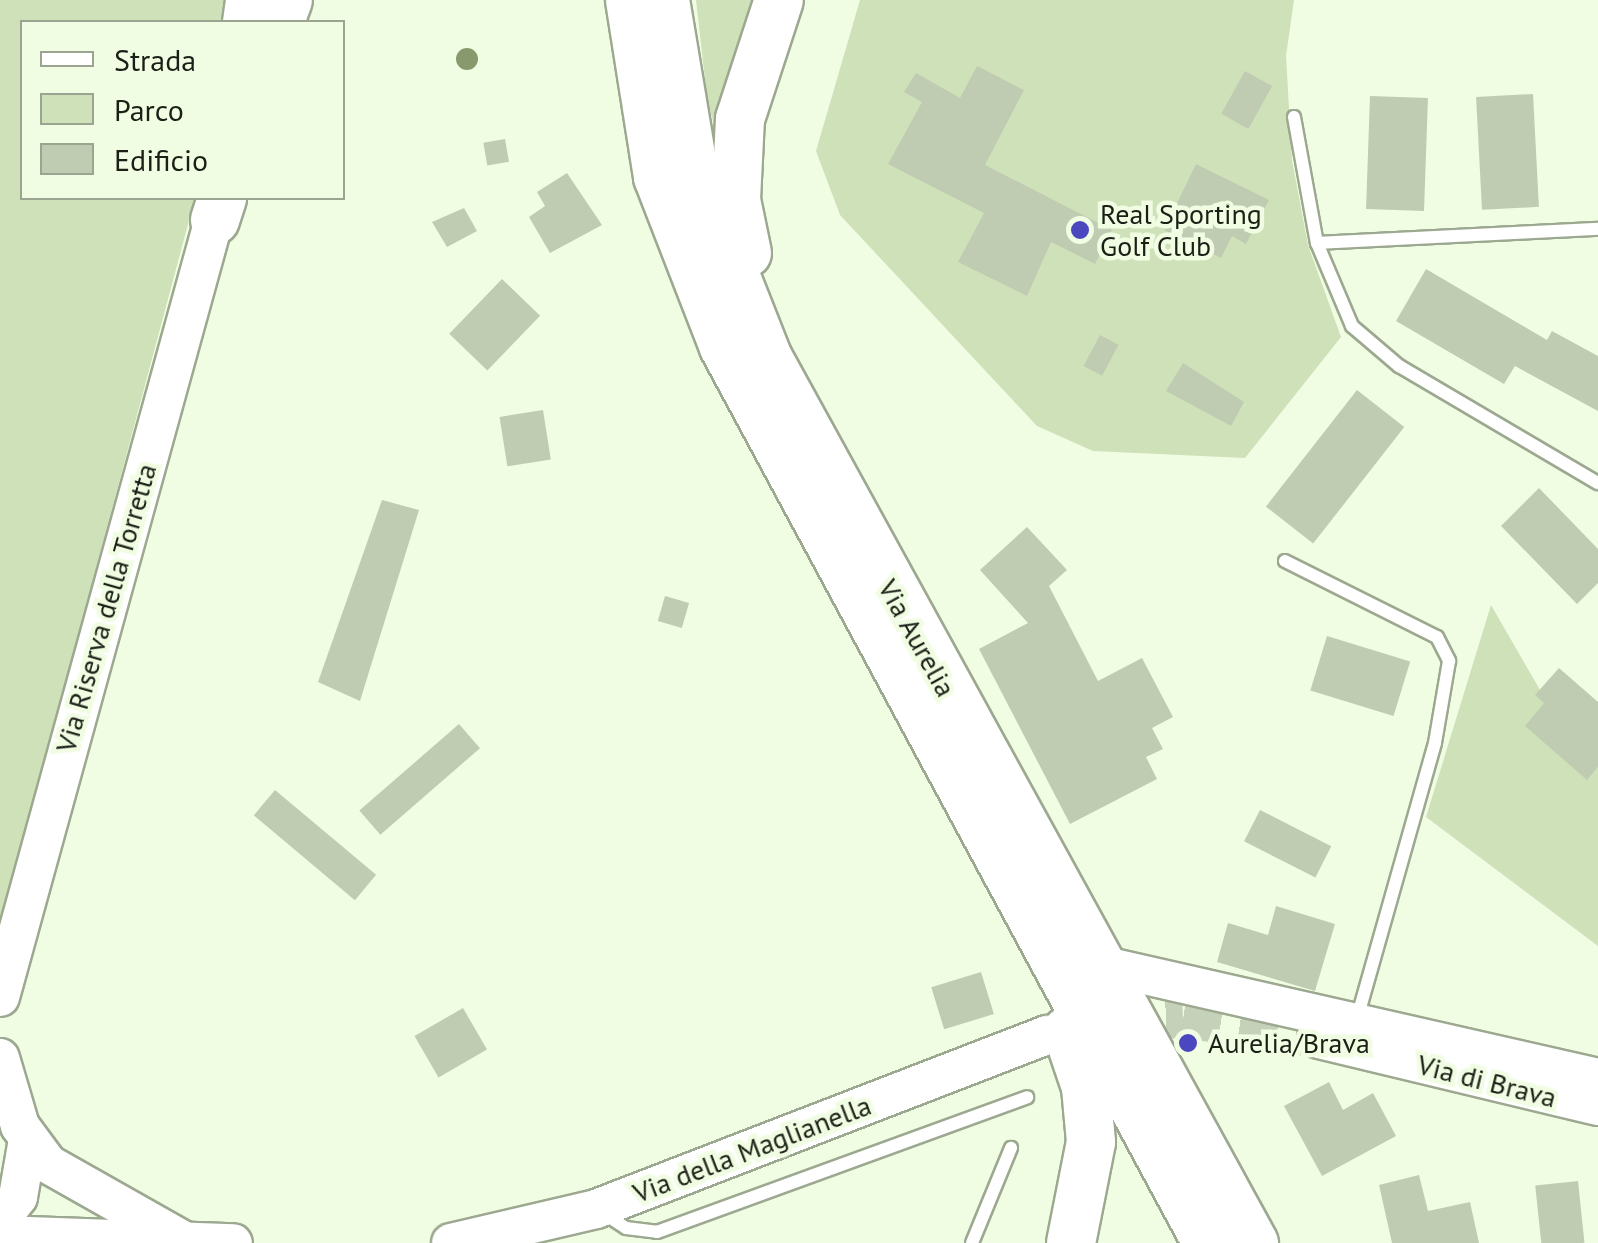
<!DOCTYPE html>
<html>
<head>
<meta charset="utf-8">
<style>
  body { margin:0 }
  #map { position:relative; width:1598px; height:1243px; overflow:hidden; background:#f0fde2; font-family:"PT Sans",sans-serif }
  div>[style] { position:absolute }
  .green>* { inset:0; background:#cee1b9 }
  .building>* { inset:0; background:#c0ccb2; transform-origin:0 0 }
  .secondary-tunnel>* { height:38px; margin-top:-19px; transform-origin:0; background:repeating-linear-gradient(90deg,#c5d1b9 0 38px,transparent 0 57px) }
  .roads { filter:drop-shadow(2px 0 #9ca88f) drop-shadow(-2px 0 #9ca88f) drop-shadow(0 2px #9ca88f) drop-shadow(0 -2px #9ca88f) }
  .lane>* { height:12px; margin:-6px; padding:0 6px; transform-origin:6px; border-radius:6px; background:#fff }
  .secondary>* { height:38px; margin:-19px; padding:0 19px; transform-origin:19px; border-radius:19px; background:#fff }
  .highway>* { height:48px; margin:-24px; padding:0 24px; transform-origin:24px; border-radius:24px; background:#fff }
  .trees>* { width:22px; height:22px; margin:-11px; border-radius:50%; background:#889a6d }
  .dots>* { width:28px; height:28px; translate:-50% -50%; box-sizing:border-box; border:5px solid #f0fde2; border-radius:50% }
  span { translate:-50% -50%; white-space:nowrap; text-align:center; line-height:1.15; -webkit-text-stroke:9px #f0fde2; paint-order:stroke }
  .poi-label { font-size:28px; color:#1b1f16 }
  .left { translate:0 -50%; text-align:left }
  .street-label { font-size:28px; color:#1b1f16 }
  .legend { position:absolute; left:20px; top:20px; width:325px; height:180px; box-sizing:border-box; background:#f0fde2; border:2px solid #9ba490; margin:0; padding:12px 18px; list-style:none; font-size:30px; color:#1b1f16 }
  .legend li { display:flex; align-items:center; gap:20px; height:50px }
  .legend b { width:50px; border:2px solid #9ba490 }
</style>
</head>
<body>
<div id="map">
  <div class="green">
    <i style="clip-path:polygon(0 0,225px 0,224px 22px,22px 22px,22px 198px,195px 198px,0 928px)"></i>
    <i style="clip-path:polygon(696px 0,761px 0,718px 142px,707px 97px)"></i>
    <i style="clip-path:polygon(860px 0,1294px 0,1286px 56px,1292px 160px,1308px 245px,1341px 337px,1245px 458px,1093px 451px,1037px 426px,840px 215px,816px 151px)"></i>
    <i style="clip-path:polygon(1491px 605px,1577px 754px,1598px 737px,1598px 946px,1426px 817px)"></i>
  </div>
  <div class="building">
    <i style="clip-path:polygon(977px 66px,1024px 90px,985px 165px,1112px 230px,1095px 264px,1051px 242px,1027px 296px,958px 262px,984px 213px,888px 164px,922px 102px,904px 92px,916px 73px,960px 98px)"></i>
    <i style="left:1245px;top:71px;width:31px;height:49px;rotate:29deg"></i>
    <i style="left:1533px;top:94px;width:113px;height:57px;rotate:87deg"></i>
    <i style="left:1370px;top:96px;width:58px;height:113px;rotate:2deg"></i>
    <i style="left:505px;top:139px;width:23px;height:22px;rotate:80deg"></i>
    <i style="clip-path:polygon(1196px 164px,1269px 200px,1246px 244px,1232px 236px,1221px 258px,1164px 230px)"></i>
    <i style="clip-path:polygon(567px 173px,602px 225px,550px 253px,529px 217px,545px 206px,537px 192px)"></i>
    <i style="clip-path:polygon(464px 208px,477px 231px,447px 247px,432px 222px)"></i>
    <i style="clip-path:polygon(1426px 269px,1547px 340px,1552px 331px,1598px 356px,1598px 411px,1515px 366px,1504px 384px,1396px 321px)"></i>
    <i style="left:502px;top:279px;width:53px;height:76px;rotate:44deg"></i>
    <i style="left:1100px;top:335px;width:21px;height:35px;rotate:28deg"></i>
    <i style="clip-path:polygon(1183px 363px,1244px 402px,1231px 426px,1166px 391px)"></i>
    <i style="left:1357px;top:390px;width:60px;height:148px;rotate:38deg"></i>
    <i style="left:543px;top:410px;width:50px;height:44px;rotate:81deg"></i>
    <i style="clip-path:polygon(1539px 488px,1598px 549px,1598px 583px,1577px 604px,1501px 526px)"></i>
    <i style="clip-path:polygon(382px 500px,419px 510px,360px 701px,318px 682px)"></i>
    <i style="clip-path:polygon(1027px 527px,1067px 570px,1049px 586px,1098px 681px,1142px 658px,1173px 717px,1152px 728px,1163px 749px,1146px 757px,1157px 779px,1070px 824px,979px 649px,1028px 623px,980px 570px)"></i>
    <i style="left:665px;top:596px;width:25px;height:26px;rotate:16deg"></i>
    <i style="left:1327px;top:636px;width:87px;height:57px;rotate:17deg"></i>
    <i style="clip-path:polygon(1559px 668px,1598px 702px,1598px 767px,1587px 780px,1525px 726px,1544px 703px,1535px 695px)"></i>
    <i style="left:459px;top:724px;width:32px;height:132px;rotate:49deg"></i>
    <i style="left:275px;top:790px;width:132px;height:33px;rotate:40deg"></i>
    <i style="left:1260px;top:810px;width:80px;height:35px;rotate:27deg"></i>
    <i style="clip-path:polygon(1276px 906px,1335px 924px,1315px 991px,1217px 962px,1228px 923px,1268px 935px)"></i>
    <i style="left:981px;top:972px;width:44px;height:52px;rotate:73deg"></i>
    <i style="left:463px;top:1008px;width:48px;height:56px;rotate:60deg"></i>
    <i style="clip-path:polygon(1329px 1082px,1343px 1110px,1373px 1093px,1396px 1136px,1322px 1176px,1284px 1106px)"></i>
    <i style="clip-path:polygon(1419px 1175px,1428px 1211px,1470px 1202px,1479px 1243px,1392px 1243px,1379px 1185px)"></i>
    <i style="left:1578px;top:1181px;width:62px;height:43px;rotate:84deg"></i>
  </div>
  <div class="secondary-tunnel">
    <i style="left:1109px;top:1022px;width:74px;rotate:-2.3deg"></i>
    <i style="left:1183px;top:1019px;width:137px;rotate:8.4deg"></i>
  </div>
  <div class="roads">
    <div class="lane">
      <i style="left:1294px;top:117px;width:128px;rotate:79.7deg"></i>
      <i style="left:1317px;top:243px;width:90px;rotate:67.1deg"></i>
      <i style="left:1352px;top:326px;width:62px;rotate:40.4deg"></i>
      <i style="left:1399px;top:366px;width:231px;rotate:30.5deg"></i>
      <i style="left:1317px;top:243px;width:281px;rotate:-2.9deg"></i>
      <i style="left:1285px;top:561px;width:170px;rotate:26.6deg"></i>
      <i style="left:1437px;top:637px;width:27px;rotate:63deg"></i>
      <i style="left:1449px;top:661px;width:83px;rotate:99.7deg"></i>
      <i style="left:1435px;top:743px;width:286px;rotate:105.8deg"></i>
      <i style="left:603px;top:1213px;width:27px;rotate:33deg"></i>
      <i style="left:626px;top:1228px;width:31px;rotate:7deg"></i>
      <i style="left:657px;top:1232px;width:394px;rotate:-20deg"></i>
      <i style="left:972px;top:1243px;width:103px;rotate:-67.7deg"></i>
    </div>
    <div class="secondary">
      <i style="left:242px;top:22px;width:22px;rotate:-82deg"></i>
      <i style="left:1096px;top:964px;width:515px;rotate:12.79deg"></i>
      <i style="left:0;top:997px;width:829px;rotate:-74.61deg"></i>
      <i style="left:1319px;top:1039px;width:287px;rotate:13.5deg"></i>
      <i style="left:0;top:1058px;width:71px;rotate:73.6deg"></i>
      <i style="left:20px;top:1126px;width:47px;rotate:53.6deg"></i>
      <i style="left:48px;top:1164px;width:156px;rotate:29.5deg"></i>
      <i style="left:0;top:1220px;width:29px;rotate:-52deg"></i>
      <i style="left:18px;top:1197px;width:59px;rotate:-80.2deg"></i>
      <i style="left:0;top:1235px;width:233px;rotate:2deg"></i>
      <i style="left:451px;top:1243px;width:149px;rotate:-13.2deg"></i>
      <i style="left:596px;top:1209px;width:484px;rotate:-21.1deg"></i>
    </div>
    <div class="highway">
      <i style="left:630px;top:0;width:179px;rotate:81deg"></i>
      <i style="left:658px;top:177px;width:182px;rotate:68.8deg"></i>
      <i style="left:724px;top:347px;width:1018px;rotate:61.67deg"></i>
      <i style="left:665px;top:0;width:170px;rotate:80.5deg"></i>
      <i style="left:693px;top:168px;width:204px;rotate:68.5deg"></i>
      <i style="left:768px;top:358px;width:1010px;rotate:61.23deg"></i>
      <i style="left:280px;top:22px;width:23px;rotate:-70deg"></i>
      <i style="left:215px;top:220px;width:23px;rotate:-72deg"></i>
      <i style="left:747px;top:253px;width:54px;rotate:-101.7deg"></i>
      <i style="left:736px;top:200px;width:81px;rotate:-87.2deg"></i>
      <i style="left:740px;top:119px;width:125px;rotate:-71.9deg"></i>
      <i style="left:1067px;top:1031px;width:59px;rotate:71.3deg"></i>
      <i style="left:1086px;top:1087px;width:55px;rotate:84.8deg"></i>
      <i style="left:1091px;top:1142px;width:103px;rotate:101.2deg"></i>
    </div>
  </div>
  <div class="trees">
    <i style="left:467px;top:59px"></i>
  </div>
  <div class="dots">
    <i style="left:1080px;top:230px;background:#4b47be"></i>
    <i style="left:1188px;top:1043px;background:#4b47be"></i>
  </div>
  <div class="poi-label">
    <span class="left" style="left:1100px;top:230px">Real Sporting<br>Golf Club</span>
    <span class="left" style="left:1208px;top:1043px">Aurelia/Brava</span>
  </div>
  <div class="street-label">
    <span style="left:106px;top:608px;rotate:-74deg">Via Riserva della Torretta</span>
    <span style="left:917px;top:638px;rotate:61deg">Via Aurelia</span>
    <span style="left:1487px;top:1081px;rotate:14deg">Via di Brava</span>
    <span style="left:752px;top:1149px;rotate:-21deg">Via della Maglianella</span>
  </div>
  <ul class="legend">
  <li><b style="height:12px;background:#fff"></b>Strada</li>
  <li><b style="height:28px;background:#cee1b9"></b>Parco</li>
  <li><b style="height:28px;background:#c0ccb2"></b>Edificio</li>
  </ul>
</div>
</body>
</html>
